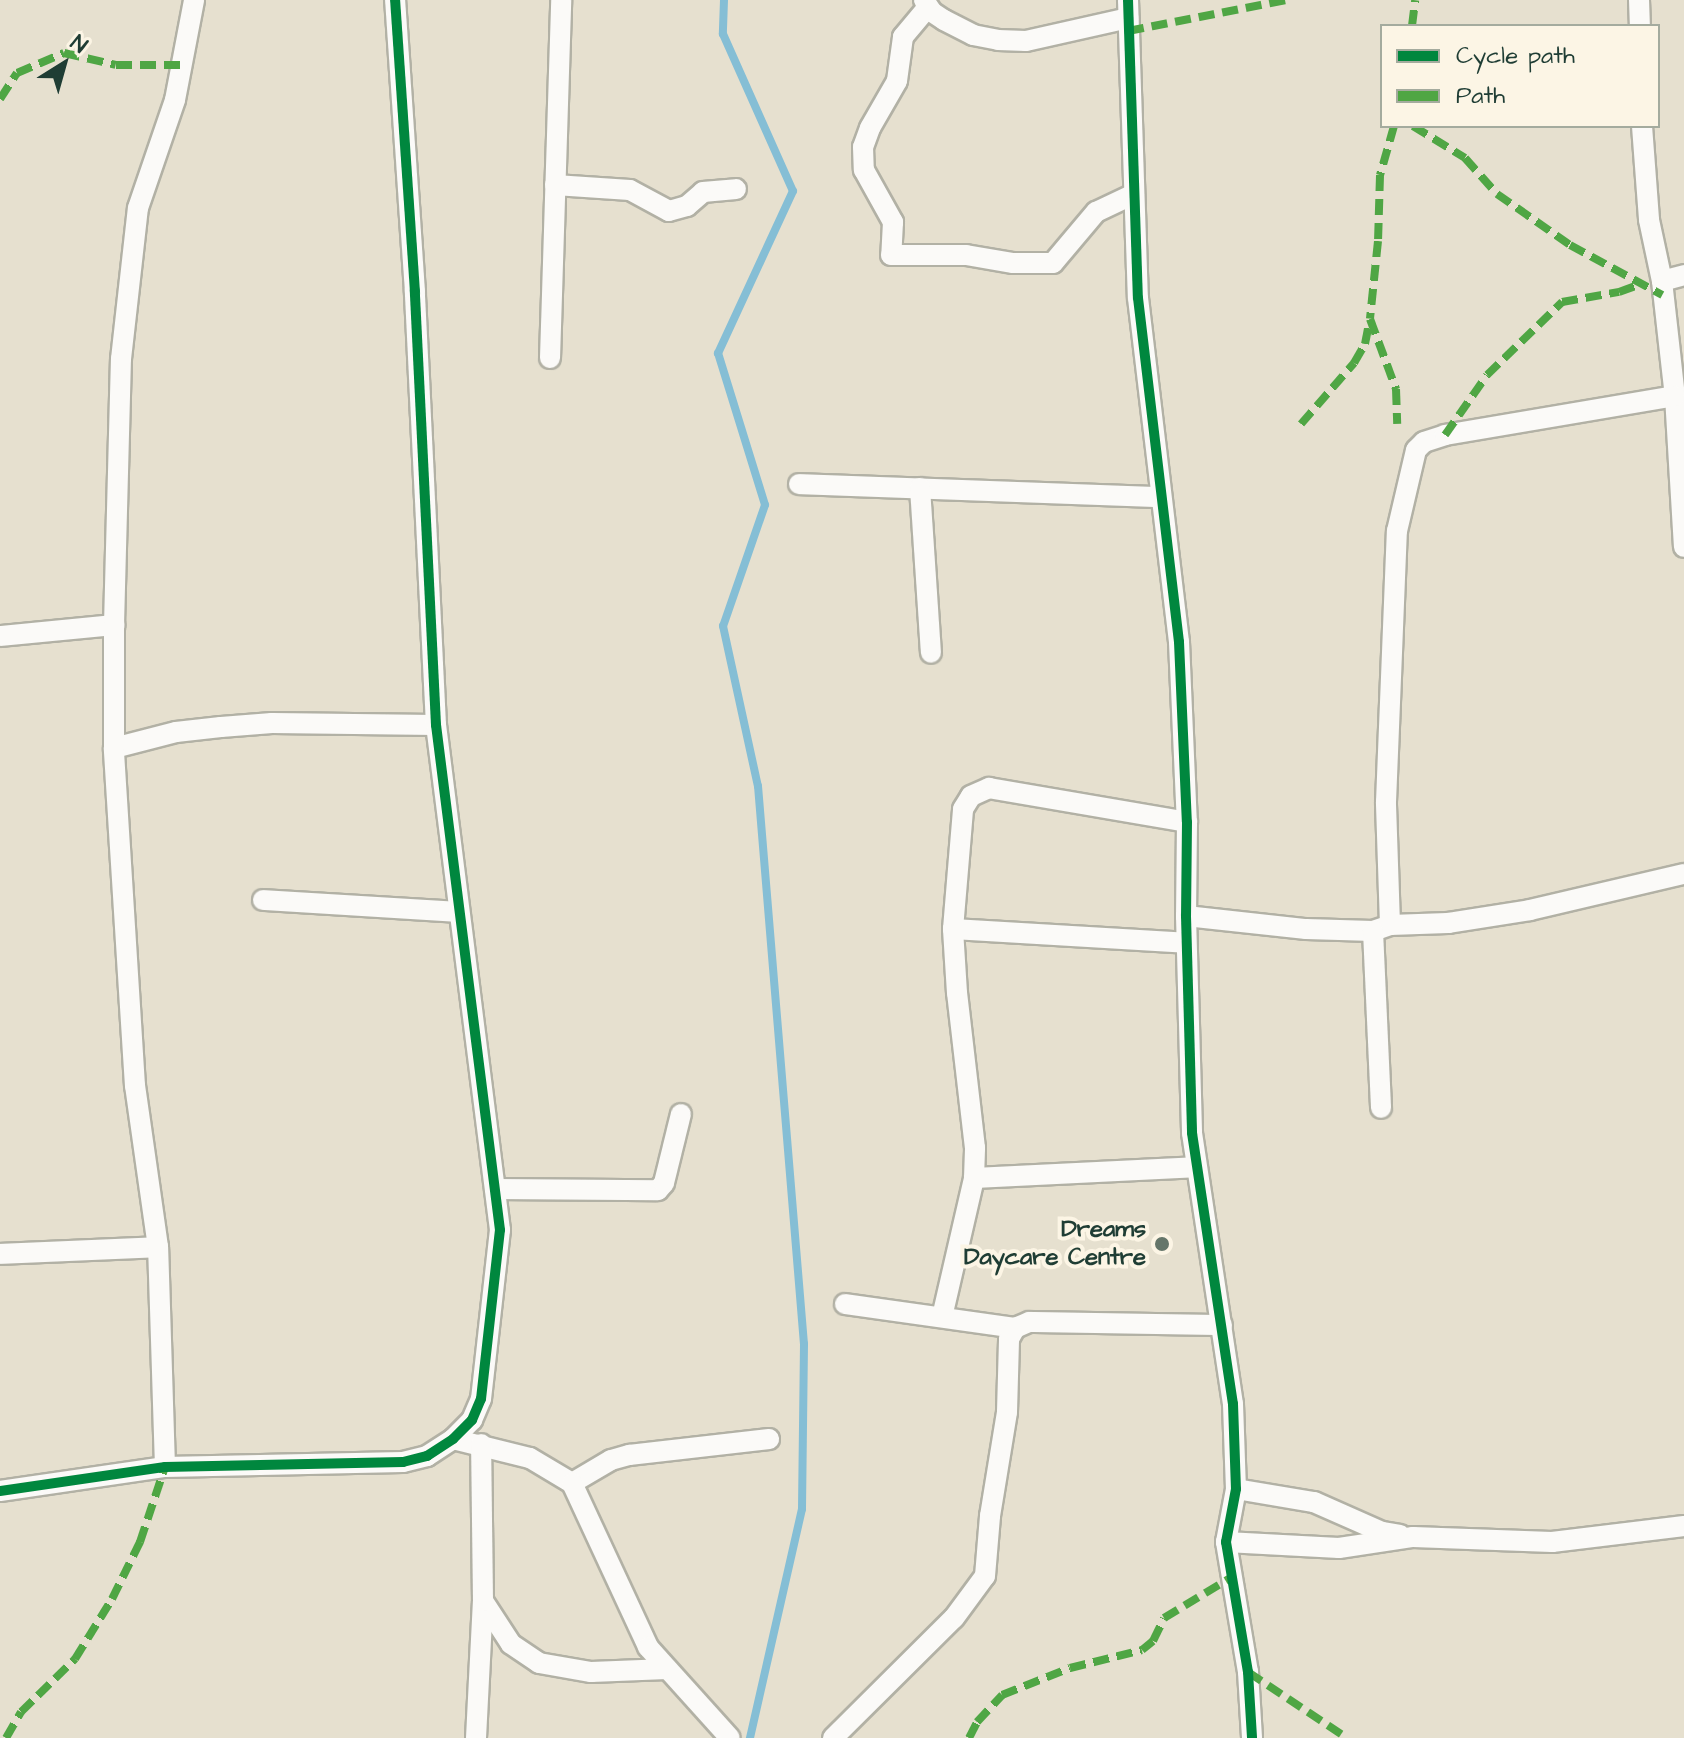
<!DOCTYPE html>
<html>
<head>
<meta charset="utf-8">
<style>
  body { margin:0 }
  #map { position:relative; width:1684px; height:1738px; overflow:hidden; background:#e6e0cf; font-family:"Architects Daughter",sans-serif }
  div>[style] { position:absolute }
  .stream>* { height:8px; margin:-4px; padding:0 4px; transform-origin:4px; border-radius:4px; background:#85bed5 }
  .roads { filter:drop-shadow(2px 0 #b2b1a5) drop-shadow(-2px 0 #b2b1a5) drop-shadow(0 2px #b2b1a5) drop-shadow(0 -2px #b2b1a5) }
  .minor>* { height:20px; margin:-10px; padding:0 10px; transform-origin:10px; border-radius:10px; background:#fbfaf8 }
  .quiet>* { height:8px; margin-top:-4px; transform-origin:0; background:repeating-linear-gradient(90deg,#4fa644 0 16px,transparent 0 24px) }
  .cycleway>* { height:10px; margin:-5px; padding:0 5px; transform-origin:5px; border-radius:5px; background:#00873e }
  .dots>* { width:22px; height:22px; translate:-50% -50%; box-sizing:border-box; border:4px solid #fcf5e5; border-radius:50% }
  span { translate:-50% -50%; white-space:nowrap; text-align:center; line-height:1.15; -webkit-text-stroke:8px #fcf5e5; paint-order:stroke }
  .poi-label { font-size:24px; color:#1f3d34; font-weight:700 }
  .right { translate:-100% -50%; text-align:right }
  .legend { position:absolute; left:1380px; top:24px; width:280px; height:104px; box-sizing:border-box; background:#fcf5e5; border:2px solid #a4ab9e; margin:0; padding:10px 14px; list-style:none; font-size:24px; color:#1f3d34 }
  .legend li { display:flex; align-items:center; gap:16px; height:40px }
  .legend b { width:40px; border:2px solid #a4ab9e }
  .north { position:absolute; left:24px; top:24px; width:80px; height:80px; -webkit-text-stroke:6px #fcf5e5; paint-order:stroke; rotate:37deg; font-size:22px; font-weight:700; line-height:32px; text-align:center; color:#1f3d34 }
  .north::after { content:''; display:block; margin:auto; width:28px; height:36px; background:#1f3d34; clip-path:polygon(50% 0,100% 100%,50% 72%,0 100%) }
</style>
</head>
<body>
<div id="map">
  <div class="stream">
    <i style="left:724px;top:0;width:34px;rotate:92deg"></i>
    <i style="left:723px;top:34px;width:172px;rotate:66deg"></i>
    <i style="left:793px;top:191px;width:179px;rotate:114.8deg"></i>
    <i style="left:718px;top:353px;width:159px;rotate:72.8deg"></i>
    <i style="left:765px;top:505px;width:128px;rotate:109.1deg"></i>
    <i style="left:723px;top:626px;width:164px;rotate:77.7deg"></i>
    <i style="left:758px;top:786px;width:560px;rotate:85.29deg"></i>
    <i style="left:804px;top:1344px;width:165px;rotate:90.7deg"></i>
    <i style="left:802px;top:1509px;width:235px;rotate:102.8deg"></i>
  </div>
  <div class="roads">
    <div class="minor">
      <i style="left:924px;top:0;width:14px;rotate:56deg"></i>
      <i style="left:932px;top:12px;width:14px;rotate:34deg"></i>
      <i style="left:944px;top:20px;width:33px;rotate:27deg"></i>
      <i style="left:973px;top:35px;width:25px;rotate:11deg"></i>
      <i style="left:998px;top:40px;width:28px;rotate:2deg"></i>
      <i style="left:1026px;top:41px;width:105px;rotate:-12.7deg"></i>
      <i style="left:1128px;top:0;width:298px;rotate:88.1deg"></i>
      <i style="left:1138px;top:298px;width:346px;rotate:83.2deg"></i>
      <i style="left:1179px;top:642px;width:180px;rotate:87.5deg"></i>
      <i style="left:1187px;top:822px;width:94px;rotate:90.6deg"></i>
      <i style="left:1186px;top:916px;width:217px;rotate:88.4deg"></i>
      <i style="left:1192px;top:1133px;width:274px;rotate:81.4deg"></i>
      <i style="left:1233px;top:1404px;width:85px;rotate:88deg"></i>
      <i style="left:1236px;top:1489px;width:54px;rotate:100.7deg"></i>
      <i style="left:1226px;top:1542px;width:132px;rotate:80.4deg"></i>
      <i style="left:1248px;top:1672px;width:66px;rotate:86.5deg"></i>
      <i style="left:1639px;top:0;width:26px;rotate:88deg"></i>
      <i style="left:928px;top:7px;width:39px;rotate:130deg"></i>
      <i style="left:903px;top:37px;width:44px;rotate:97.8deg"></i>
      <i style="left:897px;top:81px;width:54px;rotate:119.9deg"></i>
      <i style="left:870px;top:128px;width:20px;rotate:110deg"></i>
      <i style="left:863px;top:147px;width:23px;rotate:88deg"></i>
      <i style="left:864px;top:170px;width:60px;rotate:60.9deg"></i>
      <i style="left:893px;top:222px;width:33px;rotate:93deg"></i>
      <i style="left:891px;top:255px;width:75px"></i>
      <i style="left:966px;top:255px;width:48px;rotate:9.7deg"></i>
      <i style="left:1013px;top:263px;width:40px"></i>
      <i style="left:1053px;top:263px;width:67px;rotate:-49.9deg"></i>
      <i style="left:1096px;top:212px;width:42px;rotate:-25.3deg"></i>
      <i style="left:1642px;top:126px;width:94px;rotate:85.7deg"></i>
      <i style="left:1649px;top:220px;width:62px;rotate:78deg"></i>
      <i style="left:1662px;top:281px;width:116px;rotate:83.6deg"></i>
      <i style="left:1675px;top:396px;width:151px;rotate:86.6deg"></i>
      <i style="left:555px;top:185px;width:75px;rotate:3.8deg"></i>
      <i style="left:630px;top:190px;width:44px;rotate:28.3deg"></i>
      <i style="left:669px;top:211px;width:19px;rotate:-16deg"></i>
      <i style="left:687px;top:206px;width:21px;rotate:-41deg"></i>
      <i style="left:703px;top:192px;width:33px;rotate:-5deg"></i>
      <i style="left:1662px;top:281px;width:23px;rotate:-15deg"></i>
      <i style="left:550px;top:358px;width:358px;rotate:-88.2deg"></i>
      <i style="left:799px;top:484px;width:360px;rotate:2.1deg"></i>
      <i style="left:920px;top:488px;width:165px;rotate:86.2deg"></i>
      <i style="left:0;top:636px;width:115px;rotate:-5.5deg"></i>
      <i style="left:114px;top:748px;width:64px;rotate:-14.5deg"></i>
      <i style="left:176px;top:732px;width:45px;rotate:-6.3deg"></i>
      <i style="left:221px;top:727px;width:51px;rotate:-4.5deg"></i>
      <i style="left:272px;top:723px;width:164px;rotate:0.7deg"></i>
      <i style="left:263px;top:900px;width:195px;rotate:3.5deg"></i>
      <i style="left:1186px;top:916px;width:121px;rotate:6.2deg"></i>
      <i style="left:1306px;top:929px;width:67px;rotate:1.7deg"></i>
      <i style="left:1373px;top:931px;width:18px;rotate:-19deg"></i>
      <i style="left:1390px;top:925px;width:58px;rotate:-2deg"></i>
      <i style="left:1448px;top:923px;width:83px;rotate:-9deg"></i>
      <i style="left:1530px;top:910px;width:158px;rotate:-13.2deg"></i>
      <i style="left:1390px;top:925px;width:123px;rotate:-91.9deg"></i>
      <i style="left:1386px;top:802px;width:271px;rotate:-87.7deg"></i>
      <i style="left:1397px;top:531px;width:83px;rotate:-76.8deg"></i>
      <i style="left:1416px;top:450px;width:11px;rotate:-45deg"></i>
      <i style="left:1424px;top:442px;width:22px;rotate:-18deg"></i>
      <i style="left:1445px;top:435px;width:233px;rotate:-9.6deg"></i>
      <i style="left:953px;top:929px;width:233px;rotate:3.4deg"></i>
      <i style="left:1373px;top:931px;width:177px;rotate:87.4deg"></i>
      <i style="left:974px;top:1178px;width:221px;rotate:-2.8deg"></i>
      <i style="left:495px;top:1189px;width:163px;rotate:0.4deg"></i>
      <i style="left:658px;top:1190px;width:9px;rotate:-49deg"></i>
      <i style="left:664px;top:1183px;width:71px;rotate:-76.2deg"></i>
      <i style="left:0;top:1254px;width:158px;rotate:-2.5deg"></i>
      <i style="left:845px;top:1304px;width:172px;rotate:8deg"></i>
      <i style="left:942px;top:1317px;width:143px;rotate:-77deg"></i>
      <i style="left:974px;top:1178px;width:30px;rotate:-88deg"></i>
      <i style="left:975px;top:1148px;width:156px;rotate:-96.6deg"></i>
      <i style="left:957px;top:993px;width:64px;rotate:-93.6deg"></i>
      <i style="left:953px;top:929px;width:120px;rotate:-85.2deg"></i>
      <i style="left:963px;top:809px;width:15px;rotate:-58deg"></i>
      <i style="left:971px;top:796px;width:20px;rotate:-24deg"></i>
      <i style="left:989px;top:788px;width:201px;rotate:9.7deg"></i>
      <i style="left:453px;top:1439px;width:79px;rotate:13.9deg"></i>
      <i style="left:530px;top:1458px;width:49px;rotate:30.8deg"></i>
      <i style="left:572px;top:1483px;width:45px;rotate:-30.5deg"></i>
      <i style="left:611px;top:1460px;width:19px;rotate:-16deg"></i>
      <i style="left:629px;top:1455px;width:141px;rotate:-6.5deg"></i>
      <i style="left:165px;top:1467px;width:220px;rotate:-91.8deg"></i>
      <i style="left:158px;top:1247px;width:163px;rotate:-98.1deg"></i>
      <i style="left:135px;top:1086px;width:339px;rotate:-93.6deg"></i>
      <i style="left:114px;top:748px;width:123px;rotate:-90deg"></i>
      <i style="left:114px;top:625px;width:266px;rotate:-88.5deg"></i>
      <i style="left:121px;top:359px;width:152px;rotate:-83.6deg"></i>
      <i style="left:138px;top:208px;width:114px;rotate:-71.1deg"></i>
      <i style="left:175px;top:100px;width:102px;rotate:-79.2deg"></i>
      <i style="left:572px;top:1483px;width:181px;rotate:65.1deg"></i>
      <i style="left:648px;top:1647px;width:122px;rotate:48deg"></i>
      <i style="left:1236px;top:1489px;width:79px;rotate:9.5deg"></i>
      <i style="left:1314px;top:1502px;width:74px;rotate:23.8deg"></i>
      <i style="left:1382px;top:1532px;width:18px;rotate:9deg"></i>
      <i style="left:0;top:1491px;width:167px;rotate:-8.3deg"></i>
      <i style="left:165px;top:1467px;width:238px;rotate:-1.2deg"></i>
      <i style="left:403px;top:1462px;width:25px;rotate:-14deg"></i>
      <i style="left:427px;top:1456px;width:31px;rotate:-33deg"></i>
      <i style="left:453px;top:1439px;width:27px;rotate:-45deg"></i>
      <i style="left:472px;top:1420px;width:23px;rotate:-67deg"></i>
      <i style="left:481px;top:1399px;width:170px;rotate:-83.6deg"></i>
      <i style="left:500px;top:1230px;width:509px;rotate:-97.22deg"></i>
      <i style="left:436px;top:725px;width:434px;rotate:-92.8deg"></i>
      <i style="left:415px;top:292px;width:293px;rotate:-93.9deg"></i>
      <i style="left:1226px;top:1542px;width:113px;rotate:3deg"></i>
      <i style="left:1339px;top:1548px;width:75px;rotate:-8.5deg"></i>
      <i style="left:1413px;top:1537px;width:139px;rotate:2.1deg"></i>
      <i style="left:1552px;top:1542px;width:133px;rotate:-6.9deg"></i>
      <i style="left:483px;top:1601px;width:51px;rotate:56.9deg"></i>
      <i style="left:511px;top:1644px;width:34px;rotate:34deg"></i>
      <i style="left:539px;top:1663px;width:53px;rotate:9.8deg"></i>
      <i style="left:591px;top:1672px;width:76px;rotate:-2.3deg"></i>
      <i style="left:476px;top:1738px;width:137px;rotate:-87.1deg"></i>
      <i style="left:483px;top:1601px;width:157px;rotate:-90.7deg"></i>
      <i style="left:833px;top:1738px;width:170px;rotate:-44.8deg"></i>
      <i style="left:954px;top:1618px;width:52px;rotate:-53.6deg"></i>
      <i style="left:985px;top:1576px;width:60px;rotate:-85.2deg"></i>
      <i style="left:990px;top:1516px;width:105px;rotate:-80.7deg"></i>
      <i style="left:1007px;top:1412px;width:73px;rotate:-88.4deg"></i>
      <i style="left:1009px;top:1339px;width:13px;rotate:-61deg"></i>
      <i style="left:1015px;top:1328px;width:15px;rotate:-23deg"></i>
      <i style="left:1029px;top:1322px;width:193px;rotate:0.9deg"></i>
    </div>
  </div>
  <div class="quiet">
    <i style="left:1412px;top:26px;width:26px;rotate:-83deg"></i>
    <i style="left:1128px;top:31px;width:161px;rotate:-11.1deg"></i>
    <i style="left:0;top:99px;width:31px;rotate:-57deg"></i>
    <i style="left:17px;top:73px;width:51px;rotate:-23.1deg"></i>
    <i style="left:64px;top:53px;width:53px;rotate:13deg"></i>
    <i style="left:116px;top:65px;width:66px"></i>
    <i style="left:1394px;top:126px;width:51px;rotate:105.9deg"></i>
    <i style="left:1380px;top:175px;width:66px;rotate:91.7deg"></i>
    <i style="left:1378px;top:241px;width:78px;rotate:95.9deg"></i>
    <i style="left:1370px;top:319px;width:75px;rotate:69.6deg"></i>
    <i style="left:1396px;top:389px;width:35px;rotate:88deg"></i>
    <i style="left:1413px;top:126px;width:61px;rotate:31.6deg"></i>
    <i style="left:1465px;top:158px;width:48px;rotate:48.4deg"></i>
    <i style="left:1497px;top:194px;width:89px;rotate:34.9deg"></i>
    <i style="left:1570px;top:245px;width:105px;rotate:28.5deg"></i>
    <i style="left:1301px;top:424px;width:81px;rotate:-49deg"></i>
    <i style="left:1354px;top:363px;width:22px;rotate:-60deg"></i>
    <i style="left:1365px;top:344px;width:20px;rotate:-79deg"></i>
    <i style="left:1445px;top:435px;width:73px;rotate:-55deg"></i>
    <i style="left:1487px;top:375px;width:105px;rotate:-44.2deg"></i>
    <i style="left:1562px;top:302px;width:58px;rotate:-10deg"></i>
    <i style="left:1619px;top:292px;width:23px;rotate:-20deg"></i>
    <i style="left:1248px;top:1672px;width:119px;rotate:33.7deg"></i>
    <i style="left:6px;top:1738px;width:30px;rotate:-60deg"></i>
    <i style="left:21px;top:1712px;width:76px;rotate:-44.5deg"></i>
    <i style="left:75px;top:1659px;width:70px;rotate:-58.3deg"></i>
    <i style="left:112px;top:1599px;width:64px;rotate:-63.8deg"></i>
    <i style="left:140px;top:1542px;width:79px;rotate:-71.6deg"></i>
    <i style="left:969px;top:1738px;width:18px;rotate:-63deg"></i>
    <i style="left:977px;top:1722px;width:37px;rotate:-47deg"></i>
    <i style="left:1002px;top:1695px;width:73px;rotate:-21.7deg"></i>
    <i style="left:1070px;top:1668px;width:74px;rotate:-14deg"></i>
    <i style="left:1142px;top:1650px;width:14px;rotate:-39deg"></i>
    <i style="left:1153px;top:1641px;width:25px;rotate:-64deg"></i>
    <i style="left:1164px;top:1618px;width:79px;rotate:-31.1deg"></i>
  </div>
  <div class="cycleway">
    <i style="left:1128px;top:0;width:298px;rotate:88.1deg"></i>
    <i style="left:1138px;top:298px;width:346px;rotate:83.2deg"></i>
    <i style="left:1179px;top:642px;width:180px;rotate:87.5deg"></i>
    <i style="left:1187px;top:822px;width:94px;rotate:90.6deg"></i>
    <i style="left:1186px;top:916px;width:217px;rotate:88.4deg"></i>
    <i style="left:1192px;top:1133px;width:274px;rotate:81.4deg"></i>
    <i style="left:1233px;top:1404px;width:85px;rotate:88deg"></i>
    <i style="left:1236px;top:1489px;width:54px;rotate:100.7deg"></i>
    <i style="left:1226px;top:1542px;width:132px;rotate:80.4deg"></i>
    <i style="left:1248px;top:1672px;width:66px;rotate:86.5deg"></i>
    <i style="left:0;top:1491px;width:167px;rotate:-8.3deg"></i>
    <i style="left:165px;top:1467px;width:238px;rotate:-1.2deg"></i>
    <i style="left:403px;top:1462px;width:25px;rotate:-14deg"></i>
    <i style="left:427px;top:1456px;width:31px;rotate:-33deg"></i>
    <i style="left:453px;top:1439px;width:27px;rotate:-45deg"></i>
    <i style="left:472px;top:1420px;width:23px;rotate:-67deg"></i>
    <i style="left:481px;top:1399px;width:170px;rotate:-83.6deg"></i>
    <i style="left:500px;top:1230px;width:509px;rotate:-97.22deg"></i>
    <i style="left:436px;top:725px;width:434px;rotate:-92.8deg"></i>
    <i style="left:415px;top:292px;width:293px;rotate:-93.9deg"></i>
  </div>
  <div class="dots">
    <i style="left:1162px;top:1244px;background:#65766a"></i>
  </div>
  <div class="poi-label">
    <span class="right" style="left:1146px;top:1244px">Dreams<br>Daycare Centre</span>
  </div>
  <ul class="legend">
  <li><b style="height:10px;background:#00873e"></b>Cycle path</li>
  <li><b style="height:10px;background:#4fa644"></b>Path</li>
  </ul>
  <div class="north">N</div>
</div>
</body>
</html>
